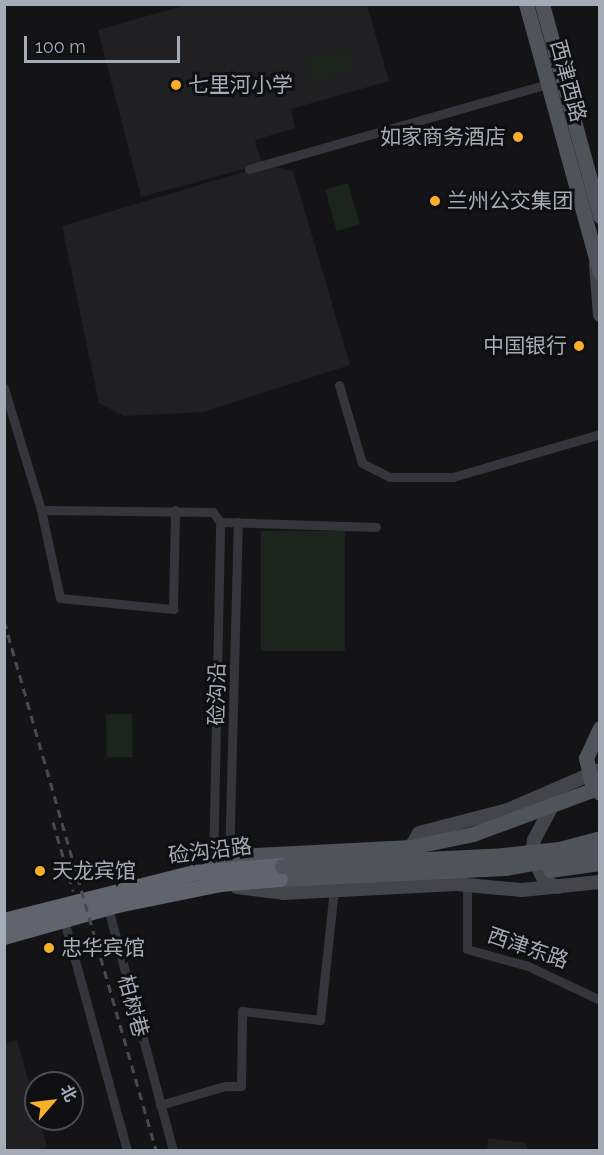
<!DOCTYPE html>
<html>
<head>
<meta charset="utf-8">
<style>
  body { margin:0 }
  #map { position:relative; width:604px; height:1155px; overflow:hidden; background:#141416; font-family:Raleway,"Noto Sans SC",sans-serif }
  div>[style] { position:absolute }
  .built>* { inset:0; background:#202023 }
  .green>* { inset:0; background:#1c241d; transform-origin:0 0 }
  .street>* { height:9px; margin:-4.5px; padding:0 4.5px; transform-origin:4.5px; border-radius:4.5px; background:#35363b }
  .secondary>* { height:14px; margin:-7px; padding:0 7px; transform-origin:7px; border-radius:7px; background:#43454b }
  .primary>* { height:15px; margin:-7.5px; padding:0 7.5px; transform-origin:7.5px; border-radius:7.5px; background:#51535a }
  .highway>* { height:16px; margin:-8px; padding:0 8px; transform-origin:8px; border-radius:8px; background:#61646d }
  .rail>* { height:3px; margin-top:-1.5px; transform-origin:0; background:repeating-linear-gradient(90deg,#484a50 0 8px,transparent 0 14px) }
  .primary-bridge>* { height:15px; margin:-7.5px; padding:0 7.5px; transform-origin:7.5px; border-radius:7.5px; background:#51535a }
  .dots>* { width:16px; height:16px; translate:-50% -50%; box-sizing:border-box; border:3px solid #0f0f11; border-radius:50% }
  span { translate:-50% -50%; white-space:nowrap; text-align:center; line-height:1.15; -webkit-text-stroke:6px #0f0f11; paint-order:stroke }
  .street-label { font-size:21px; color:#a5abb7 }
  .poi-label { font-size:21px; color:#a5abb7 }
  .left { translate:0 -50%; text-align:left }
  .right { translate:-100% -50%; text-align:right }
  .frame { position:absolute; inset:0; border:6px solid #a5abb7; pointer-events:none }
  .north { position:absolute; left:24px; top:1071px; width:60px; height:60px; box-sizing:border-box; background:#0f0f11; border:2px solid #4b4d53; border-radius:50%; rotate:62deg; font-size:16px; font-weight:700; line-height:24px; text-align:center; color:#a5abb7 }
  .north::after { content:''; display:block; margin:auto; width:21px; height:27px; background:#f9af2a; clip-path:polygon(50% 0,100% 100%,50% 72%,0 100%) }
  .scale { position:absolute; left:24px; top:36px; width:156px; height:27px; box-sizing:border-box; border:3px solid #a5abb7; border-top:0; padding-left:8px; font-size:18px; line-height:21px; white-space:nowrap; color:#a5abb7; -webkit-text-stroke:4px #0f0f11; paint-order:stroke }
</style>
</head>
<body>
<div id="map">
  <div class="built">
    <i style="clip-path:polygon(186px 5px,367px 5px,389px 81px,291px 109px,295px 128px,255px 140px,262px 164px,141px 197px,98px 30px)"></i>
    <i style="clip-path:polygon(267px 165px,293px 171px,350px 365px,203px 412px,124px 416px,99px 403px,62px 226px)"></i>
    <i style="clip-path:polygon(17px 1040px,47px 1147px,37px 1150px,5px 1150px,5px 1044px)"></i>
    <i style="clip-path:polygon(488px 1138px,526px 1143px,527px 1150px,487px 1150px)"></i>
  </div>
  <div class="green">
    <i style="left:346px;top:48px;width:23px;height:44px;rotate:72deg"></i>
    <i style="left:348px;top:183px;width:43px;height:24px;rotate:74deg"></i>
    <i style="left:261px;top:531px;width:84px;height:120px"></i>
    <i style="left:132px;top:714px;width:43px;height:26px;rotate:89deg"></i>
  </div>
  <div class="street">
    <i style="left:249px;top:169px;width:310px;rotate:-15.9deg"></i>
    <i style="left:339px;top:385px;width:81px;rotate:73.6deg"></i>
    <i style="left:362px;top:463px;width:31px;rotate:27deg"></i>
    <i style="left:390px;top:477px;width:63px"></i>
    <i style="left:453px;top:477px;width:153px;rotate:-16.3deg"></i>
    <i style="left:4px;top:388px;width:127px;rotate:73.1deg"></i>
    <i style="left:41px;top:510px;width:90px;rotate:77.8deg"></i>
    <i style="left:60px;top:598px;width:114px;rotate:5.6deg"></i>
    <i style="left:173px;top:609px;width:99px;rotate:-88.8deg"></i>
    <i style="left:41px;top:510px;width:172px;rotate:0.7deg"></i>
    <i style="left:213px;top:512px;width:12px;rotate:55deg"></i>
    <i style="left:220px;top:522px;width:156px;rotate:1.8deg"></i>
    <i style="left:229px;top:861px;width:339px;rotate:-88.5deg"></i>
    <i style="left:213px;top:867px;width:345px;rotate:-88.8deg"></i>
    <i style="left:467px;top:885px;width:64px;rotate:90deg"></i>
    <i style="left:467px;top:949px;width:63px;rotate:15.6deg"></i>
    <i style="left:528px;top:966px;width:80px;rotate:25.3deg"></i>
    <i style="left:108px;top:908px;width:251px;rotate:75deg"></i>
    <i style="left:64px;top:920px;width:238px;rotate:74.7deg"></i>
    <i style="left:160px;top:1105px;width:68px;rotate:-16.3deg"></i>
    <i style="left:225px;top:1086px;width:16px"></i>
    <i style="left:241px;top:1086px;width:75px;rotate:-89.2deg"></i>
    <i style="left:242px;top:1011px;width:79px;rotate:6.6deg"></i>
    <i style="left:320px;top:1020px;width:131px;rotate:-83.9deg"></i>
  </div>
  <div class="secondary">
    <i style="left:596px;top:264px;width:51px;rotate:85.5deg"></i>
    <i style="left:551px;top:808px;width:36px;rotate:118deg"></i>
    <i style="left:534px;top:840px;width:16px;rotate:97deg"></i>
    <i style="left:532px;top:856px;width:29px;rotate:63deg"></i>
    <i style="left:545px;top:882px;width:14px;rotate:21deg"></i>
    <i style="left:411px;top:847px;width:16px;rotate:-60deg"></i>
    <i style="left:419px;top:833px;width:92px;rotate:-14.5deg"></i>
    <i style="left:508px;top:810px;width:100px;rotate:-23.5deg"></i>
    <i style="left:237px;top:887px;width:46px;rotate:7.4deg"></i>
    <i style="left:283px;top:893px;width:173px;rotate:-3deg"></i>
    <i style="left:456px;top:884px;width:66px;rotate:5.2deg"></i>
    <i style="left:522px;top:890px;width:78px;rotate:-5.9deg"></i>
  </div>
  <div class="primary">
    <i style="left:526px;top:4px;width:279px;rotate:74.6deg"></i>
    <i style="left:542px;top:4px;width:220px;rotate:74.7deg"></i>
    <i style="left:209px;top:868px;width:49px;rotate:-15.5deg"></i>
    <i style="left:256px;top:855px;width:155px;rotate:-3deg"></i>
    <i style="left:411px;top:847px;width:63px;rotate:-11.8deg"></i>
    <i style="left:473px;top:834px;width:135px;rotate:-20.3deg"></i>
    <i style="left:280px;top:879px;width:225px;rotate:-2.8deg"></i>
  </div>
  <div class="highway">
    <i style="left:4px;top:921px;width:196px;rotate:-14.2deg"></i>
    <i style="left:194px;top:873px;width:88px;rotate:-4.5deg"></i>
    <i style="left:4px;top:937px;width:118px;rotate:-15.7deg"></i>
    <i style="left:118px;top:905px;width:104px;rotate:-11.6deg"></i>
    <i style="left:220px;top:884px;width:60px;rotate:-4.8deg"></i>
  </div>
  <div class="rail">
    <i style="left:4px;top:621px;width:550px;rotate:73.97deg"></i>
    <i style="left:53px;top:822px;width:72px;rotate:73.8deg"></i>
  </div>
  <div class="primary-bridge">
    <i style="left:600px;top:728px;width:33px;rotate:115deg"></i>
    <i style="left:586px;top:758px;width:27px;rotate:77deg"></i>
    <i style="left:592px;top:784px;width:12px;rotate:48deg"></i>
    <i style="left:282px;top:866px;width:221px;rotate:-2.8deg"></i>
    <i style="left:503px;top:855px;width:56px;rotate:-6.1deg"></i>
    <i style="left:559px;top:849px;width:42px;rotate:-15deg"></i>
    <i style="left:505px;top:868px;width:97px;rotate:-10.1deg"></i>
    <i style="left:550px;top:870px;width:50px;rotate:-8deg"></i>
  </div>
  <div class="dots">
    <i style="left:176px;top:85px;background:#f9af2a"></i>
    <i style="left:518px;top:137px;background:#f9af2a"></i>
    <i style="left:435px;top:201px;background:#f9af2a"></i>
    <i style="left:579px;top:346px;background:#f9af2a"></i>
    <i style="left:40px;top:871px;background:#f9af2a"></i>
    <i style="left:49px;top:948px;background:#f9af2a"></i>
  </div>
  <div class="street-label">
    <span style="left:568px;top:81px;rotate:75deg">西津西路</span>
    <span style="left:217px;top:694px;rotate:-89deg">硷沟沿</span>
    <span style="left:210px;top:851px;rotate:-7deg">硷沟沿路</span>
    <span style="left:528px;top:948px;rotate:19deg">西津东路</span>
    <span style="left:133px;top:1006px;rotate:75deg">柏树巷</span>
  </div>
  <div class="poi-label">
    <span class="left" style="left:188px;top:85px">七里河小学</span>
    <span class="right" style="left:506px;top:137px">如家商务酒店</span>
    <span class="left" style="left:447px;top:201px">兰州公交集团</span>
    <span class="right" style="left:567px;top:346px">中国银行</span>
    <span class="left" style="left:52px;top:871px">天龙宾馆</span>
    <span class="left" style="left:61px;top:948px">忠华宾馆</span>
  </div>
  <div class="frame"></div>
  <div class="north">北</div>
  <div class="scale">100 m</div>
</div>
</body>
</html>
